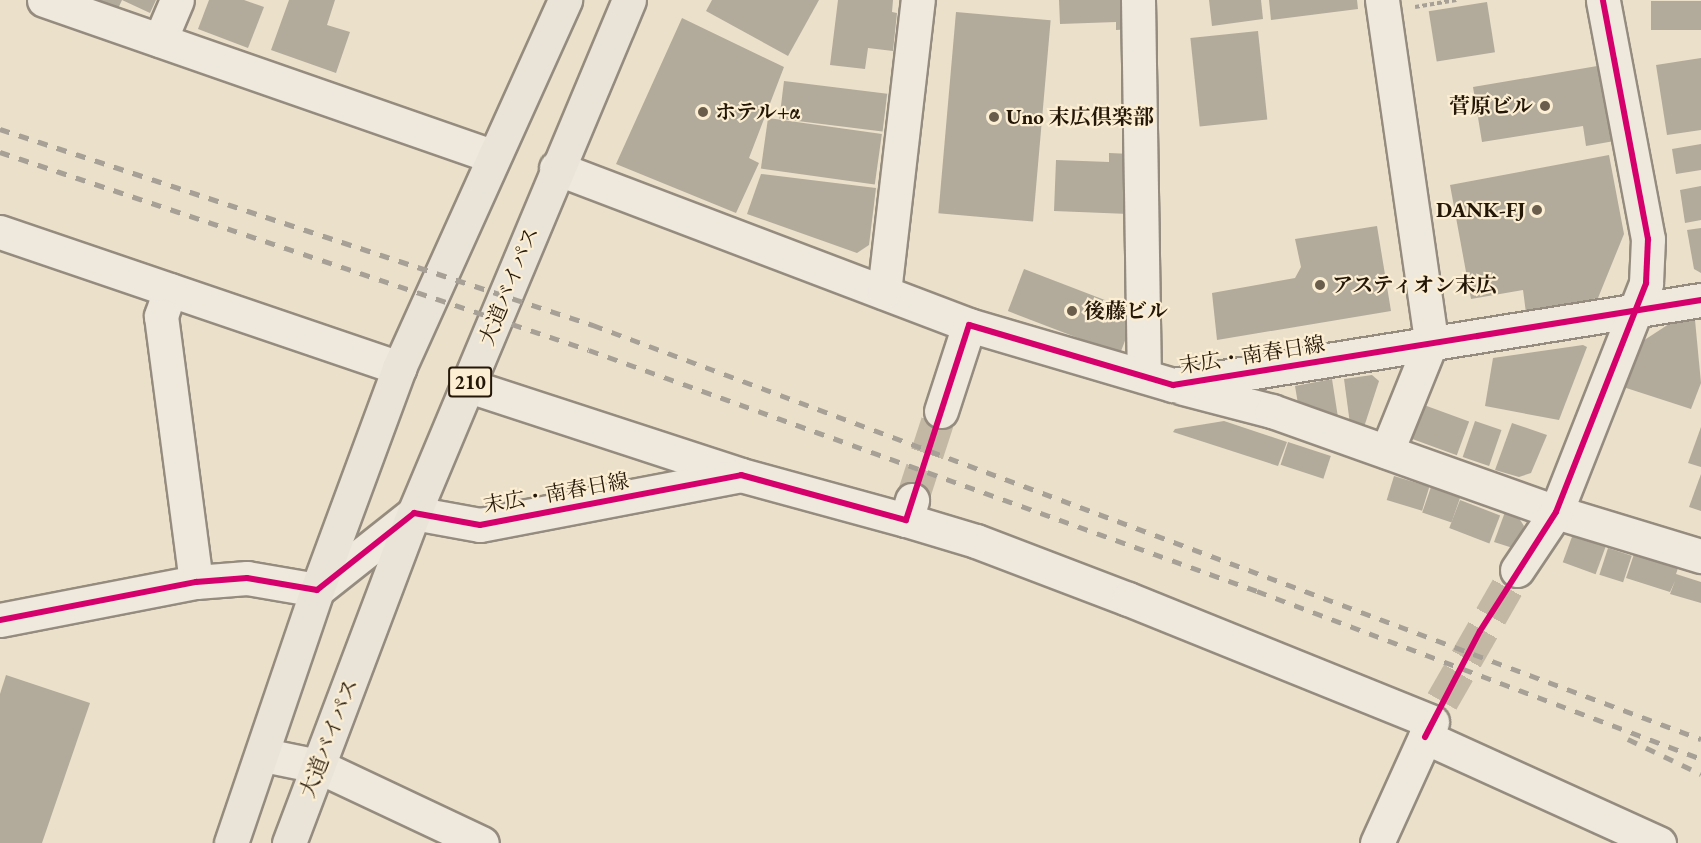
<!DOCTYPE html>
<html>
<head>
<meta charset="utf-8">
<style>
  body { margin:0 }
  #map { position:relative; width:1701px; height:843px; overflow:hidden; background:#ebe0ca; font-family:"EB Garamond","Noto Serif JP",serif }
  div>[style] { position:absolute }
  .building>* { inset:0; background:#b2aa9b; transform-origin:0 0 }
  .minor-tunnel>* { height:33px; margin-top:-16.5px; transform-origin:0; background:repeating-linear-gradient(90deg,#c3b8a3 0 33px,transparent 0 49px) }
  .path>* { height:4px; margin-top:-2px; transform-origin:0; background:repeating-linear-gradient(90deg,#a6a096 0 4.5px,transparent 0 7.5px) }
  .roads { filter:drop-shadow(2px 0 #958c7f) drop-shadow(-2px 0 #958c7f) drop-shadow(0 2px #958c7f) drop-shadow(0 -2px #958c7f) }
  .minor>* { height:33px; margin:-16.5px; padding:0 16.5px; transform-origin:16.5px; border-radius:16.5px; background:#eee8dd }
  .highway>* { height:33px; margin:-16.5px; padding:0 16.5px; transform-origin:16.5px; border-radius:16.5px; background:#eae4d8 }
  .rail>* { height:4.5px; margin-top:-2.25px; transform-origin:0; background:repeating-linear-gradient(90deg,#a6a096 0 10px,transparent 0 20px) }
  .cycleway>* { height:6px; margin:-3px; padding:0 3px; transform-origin:3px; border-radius:3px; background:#d6006c }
  .dots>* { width:16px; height:16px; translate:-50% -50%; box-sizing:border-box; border:3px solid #fbeed3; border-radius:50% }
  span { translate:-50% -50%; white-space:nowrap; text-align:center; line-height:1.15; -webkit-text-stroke:4.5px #fbeed3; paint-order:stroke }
  .shield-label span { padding:2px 4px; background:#fbeed3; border:2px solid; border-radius:4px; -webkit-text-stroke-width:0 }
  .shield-label { font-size:20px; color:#251708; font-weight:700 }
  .poi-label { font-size:21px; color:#251708; font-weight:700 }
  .right { translate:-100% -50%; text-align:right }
  .left { translate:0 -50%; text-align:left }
  .street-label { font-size:21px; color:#251708 }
</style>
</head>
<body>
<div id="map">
  <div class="building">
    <i style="clip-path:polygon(92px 0,156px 0,150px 13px,122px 0,117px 11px)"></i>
    <i style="clip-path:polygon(209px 0,244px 0,264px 7px,248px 48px,198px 29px)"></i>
    <i style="clip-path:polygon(289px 0,335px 0,327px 25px,350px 32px,336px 73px,271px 50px)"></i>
    <i style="clip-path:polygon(712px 0,819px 0,788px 56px,706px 11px)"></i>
    <i style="clip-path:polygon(838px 0,893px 0,892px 12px,897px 13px,893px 51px,868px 48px,865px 69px,830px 65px)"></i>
    <i style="clip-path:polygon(1059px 0,1134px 0,1135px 29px,1116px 30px,1116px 22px,1060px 24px)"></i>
    <i style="clip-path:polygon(1209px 0,1261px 0,1263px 19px,1212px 26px)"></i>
    <i style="clip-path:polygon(1269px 0,1357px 0,1358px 9px,1271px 20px)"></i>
    <i style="left:1701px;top:1px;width:29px;height:50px;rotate:90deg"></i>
    <i style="left:1487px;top:2px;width:51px;height:59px;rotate:81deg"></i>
    <i style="left:956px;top:12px;width:95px;height:202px;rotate:5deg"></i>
    <i style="clip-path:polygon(682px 18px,784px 67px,749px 158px,759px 163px,736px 213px,616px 164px)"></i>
    <i style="left:1258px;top:31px;width:89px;height:68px;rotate:84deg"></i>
    <i style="clip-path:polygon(1701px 58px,1701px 130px,1667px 135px,1656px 65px)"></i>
    <i style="clip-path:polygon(1609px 64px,1620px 140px,1586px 146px,1583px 126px,1482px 142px,1473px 87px)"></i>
    <i style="left:784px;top:81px;width:104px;height:38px;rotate:7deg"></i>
    <i style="left:768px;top:118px;width:115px;height:51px;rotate:8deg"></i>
    <i style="clip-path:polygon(1701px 144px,1701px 170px,1676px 174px,1672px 149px)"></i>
    <i style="clip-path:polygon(1109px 153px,1131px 154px,1129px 214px,1054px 211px,1056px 160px,1109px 162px)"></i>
    <i style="clip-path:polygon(1609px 155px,1624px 234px,1598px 298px,1526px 313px,1523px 290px,1471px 299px,1450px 185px)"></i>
    <i style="clip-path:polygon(761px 174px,876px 188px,869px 245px,857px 253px,747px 214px)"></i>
    <i style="clip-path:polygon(1701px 186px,1701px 220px,1685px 223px,1680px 190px)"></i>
    <i style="clip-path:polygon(1377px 226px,1391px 311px,1217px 340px,1212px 293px,1295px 278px,1301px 267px,1295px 239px)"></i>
    <i style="clip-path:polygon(1701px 228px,1701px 273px,1694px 269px,1687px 230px)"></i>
    <i style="left:1024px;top:269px;width:120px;height:45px;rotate:21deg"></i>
    <i style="clip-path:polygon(1695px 320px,1701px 383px,1691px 409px,1617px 385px,1629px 350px,1669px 324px)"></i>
    <i style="clip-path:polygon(1583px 345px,1587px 347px,1559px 420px,1485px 406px,1493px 358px)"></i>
    <i style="clip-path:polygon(1372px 375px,1379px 381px,1364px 427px,1350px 424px,1344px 379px)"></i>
    <i style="clip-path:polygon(1332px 379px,1339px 424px,1299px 410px,1295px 386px)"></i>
    <i style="left:1424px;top:405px;width:48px;height:36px;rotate:20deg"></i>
    <i style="clip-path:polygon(1224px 421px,1287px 442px,1278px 466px,1173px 432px,1175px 429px)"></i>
    <i style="left:1475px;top:421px;width:28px;height:38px;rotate:19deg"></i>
    <i style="clip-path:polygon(1512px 423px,1547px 435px,1531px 473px,1519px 477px,1495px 470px)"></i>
    <i style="clip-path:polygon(1701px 427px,1701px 467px,1688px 463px)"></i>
    <i style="left:1288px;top:442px;width:45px;height:24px;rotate:18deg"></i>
    <i style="clip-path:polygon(1701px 474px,1701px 511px,1689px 507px)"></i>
    <i style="left:1394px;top:476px;width:37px;height:25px;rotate:17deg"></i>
    <i style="left:1431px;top:487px;width:31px;height:27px;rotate:19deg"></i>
    <i style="left:1460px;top:500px;width:43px;height:30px;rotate:21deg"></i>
    <i style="clip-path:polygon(1505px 512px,1517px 515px,1524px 526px,1516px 549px,1494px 542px)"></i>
    <i style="left:1573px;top:534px;width:35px;height:30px;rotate:20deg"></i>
    <i style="left:1608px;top:548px;width:25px;height:28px;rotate:18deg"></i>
    <i style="clip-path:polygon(1634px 554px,1678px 568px,1676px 574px,1701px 582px,1701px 603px,1670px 594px,1675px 581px,1670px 592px,1626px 578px)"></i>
    <i style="clip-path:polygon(6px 675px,90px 703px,42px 843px,0 843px,0 694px)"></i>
  </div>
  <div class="minor-tunnel">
    <i style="left:912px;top:500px;width:94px;rotate:-72deg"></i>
    <i style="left:1442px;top:701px;width:151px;rotate:-60.2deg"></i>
  </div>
  <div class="path">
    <i style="left:1415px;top:7px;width:42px;rotate:-9.7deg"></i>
  </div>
  <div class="roads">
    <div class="minor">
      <i style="left:44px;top:0;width:475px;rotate:19.2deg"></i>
      <i style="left:1138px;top:0;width:376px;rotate:89.1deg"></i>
      <i style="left:1382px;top:0;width:345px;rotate:81.8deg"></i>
      <i style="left:1431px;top:342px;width:118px;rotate:112deg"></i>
      <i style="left:160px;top:40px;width:43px;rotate:-67deg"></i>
      <i style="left:556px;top:168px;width:442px;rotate:20.8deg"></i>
      <i style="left:0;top:232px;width:422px;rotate:18.8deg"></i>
      <i style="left:170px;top:290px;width:28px;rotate:109deg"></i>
      <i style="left:161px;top:316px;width:268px;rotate:82.5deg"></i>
      <i style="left:884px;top:292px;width:294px;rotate:-83.4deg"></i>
      <i style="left:469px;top:386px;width:283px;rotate:18.1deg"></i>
      <i style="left:1183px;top:388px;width:92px;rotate:14.5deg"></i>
      <i style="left:1272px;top:411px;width:301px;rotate:19.6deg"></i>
      <i style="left:1556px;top:512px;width:152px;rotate:16.9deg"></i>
      <i style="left:941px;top:411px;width:90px;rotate:-72deg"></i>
      <i style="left:969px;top:325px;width:213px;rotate:16.4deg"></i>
      <i style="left:1173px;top:385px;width:535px;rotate:-9.15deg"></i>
      <i style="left:906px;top:520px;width:73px;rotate:16.7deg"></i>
      <i style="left:976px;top:541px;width:163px;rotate:20.9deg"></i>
      <i style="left:1128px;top:599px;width:328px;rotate:22deg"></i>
      <i style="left:1517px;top:570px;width:70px;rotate:-56.1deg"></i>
      <i style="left:1556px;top:512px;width:246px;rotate:-68.5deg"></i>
      <i style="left:1646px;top:283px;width:44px;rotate:-87.4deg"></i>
      <i style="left:1648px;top:239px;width:243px;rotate:-100.7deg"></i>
      <i style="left:0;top:620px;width:200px;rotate:-11deg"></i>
      <i style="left:196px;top:582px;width:51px;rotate:-4.5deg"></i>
      <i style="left:247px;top:578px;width:71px;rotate:9.7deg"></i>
      <i style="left:317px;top:590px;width:124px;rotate:-38.4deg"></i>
      <i style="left:414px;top:513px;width:67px;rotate:10.3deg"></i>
      <i style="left:480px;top:525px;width:266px;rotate:-10.8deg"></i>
      <i style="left:741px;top:475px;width:171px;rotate:15.3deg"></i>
      <i style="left:906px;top:520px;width:21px;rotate:-73deg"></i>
      <i style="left:264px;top:755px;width:55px;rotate:11.5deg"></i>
      <i style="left:318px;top:766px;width:181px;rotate:25.2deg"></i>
      <i style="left:1377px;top:843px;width:116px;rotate:-65.6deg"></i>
      <i style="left:1425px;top:737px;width:257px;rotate:24.4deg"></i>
    </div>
    <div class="highway">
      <i style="left:231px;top:843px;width:267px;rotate:-71.2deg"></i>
      <i style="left:317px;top:590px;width:237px;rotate:-69.7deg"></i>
      <i style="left:399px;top:368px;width:404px;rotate:-65.7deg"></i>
      <i style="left:289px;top:843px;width:353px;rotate:-69.3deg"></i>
      <i style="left:414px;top:513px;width:556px;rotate:-67.26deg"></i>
    </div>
  </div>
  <div class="rail">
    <i style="left:0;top:129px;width:625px;rotate:18.29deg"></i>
    <i style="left:593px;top:325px;width:1183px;rotate:20.49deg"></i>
    <i style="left:0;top:152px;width:621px;rotate:18.58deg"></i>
    <i style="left:589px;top:350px;width:710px;rotate:19.84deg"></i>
    <i style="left:1257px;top:591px;width:475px;rotate:20.7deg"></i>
    <i style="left:1628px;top:739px;width:81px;rotate:25.6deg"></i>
  </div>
  <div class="cycleway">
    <i style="left:0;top:620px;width:200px;rotate:-11deg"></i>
    <i style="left:196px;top:582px;width:51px;rotate:-4.5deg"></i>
    <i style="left:247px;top:578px;width:71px;rotate:9.7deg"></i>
    <i style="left:317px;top:590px;width:124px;rotate:-38.4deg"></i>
    <i style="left:414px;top:513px;width:67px;rotate:10.3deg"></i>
    <i style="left:480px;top:525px;width:266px;rotate:-10.8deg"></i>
    <i style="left:741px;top:475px;width:171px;rotate:15.3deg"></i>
    <i style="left:906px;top:520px;width:205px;rotate:-72.1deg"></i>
    <i style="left:969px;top:325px;width:213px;rotate:16.4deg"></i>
    <i style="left:1173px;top:385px;width:535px;rotate:-9.15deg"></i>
    <i style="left:1425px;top:737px;width:119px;rotate:-62.6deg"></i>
    <i style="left:1480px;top:631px;width:141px;rotate:-57.4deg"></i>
    <i style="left:1556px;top:512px;width:246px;rotate:-68.5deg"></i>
    <i style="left:1646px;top:283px;width:44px;rotate:-87.4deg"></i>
    <i style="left:1648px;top:239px;width:243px;rotate:-100.7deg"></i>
  </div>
  <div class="dots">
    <i style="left:1545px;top:106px;background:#6a5d4c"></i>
    <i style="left:703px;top:112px;background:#6a5d4c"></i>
    <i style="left:994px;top:117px;background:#6a5d4c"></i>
    <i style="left:1537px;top:210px;background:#6a5d4c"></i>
    <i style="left:1320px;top:285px;background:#6a5d4c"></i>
    <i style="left:1072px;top:311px;background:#6a5d4c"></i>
  </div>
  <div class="shield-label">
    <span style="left:470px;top:382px">210</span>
  </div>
  <div class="poi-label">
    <span class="right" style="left:1533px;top:106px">菅原ビル</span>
    <span class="left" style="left:715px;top:112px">ホテル+α</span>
    <span class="left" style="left:1006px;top:117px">Uno 末広倶楽部</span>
    <span class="right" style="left:1525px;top:210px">DANK-FJ</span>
    <span class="left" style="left:1332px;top:285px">アスティオン末広</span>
    <span class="left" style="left:1084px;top:311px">後藤ビル</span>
  </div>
  <div class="street-label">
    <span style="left:509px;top:286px;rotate:-68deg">大道バイパス</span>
    <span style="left:1252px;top:355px;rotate:-9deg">末広・南春日線</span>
    <span style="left:556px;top:493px;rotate:-10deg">末広・南春日線</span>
    <span style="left:329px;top:738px;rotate:-69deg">大道バイパス</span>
  </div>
</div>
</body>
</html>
